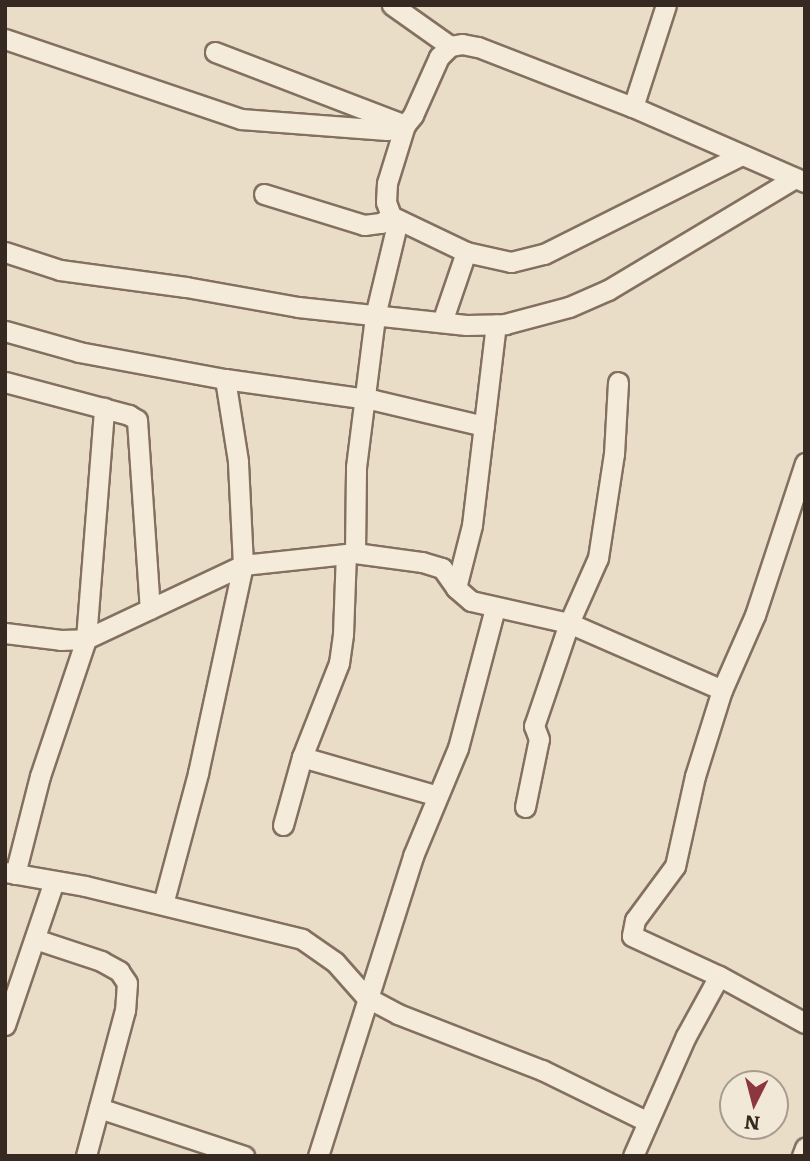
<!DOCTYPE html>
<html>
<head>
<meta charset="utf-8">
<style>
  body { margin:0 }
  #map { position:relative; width:810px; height:1161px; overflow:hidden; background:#e9ddc8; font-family:Literata,serif }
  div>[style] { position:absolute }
  .roads { filter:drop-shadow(2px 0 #84705f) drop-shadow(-2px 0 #84705f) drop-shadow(0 2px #84705f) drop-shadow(0 -2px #84705f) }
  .street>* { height:19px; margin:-9.5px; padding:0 9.5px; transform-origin:9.5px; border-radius:9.5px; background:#f5ebdb }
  span { translate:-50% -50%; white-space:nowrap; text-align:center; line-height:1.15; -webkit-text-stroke:6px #f2e8d7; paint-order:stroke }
  .frame { position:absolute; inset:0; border:7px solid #362921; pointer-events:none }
  .north { position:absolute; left:719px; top:1070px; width:70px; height:70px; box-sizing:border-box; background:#f2e8d7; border:2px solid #a79c8e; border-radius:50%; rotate:186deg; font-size:19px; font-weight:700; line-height:28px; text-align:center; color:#362921 }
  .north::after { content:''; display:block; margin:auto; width:24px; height:32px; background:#8c363e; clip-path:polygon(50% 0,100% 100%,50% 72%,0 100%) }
</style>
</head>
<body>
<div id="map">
  <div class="roads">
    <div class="street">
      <i style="left:392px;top:5px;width:71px;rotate:35.3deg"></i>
      <i style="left:5px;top:39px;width:249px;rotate:18.7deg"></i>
      <i style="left:241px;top:119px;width:146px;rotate:4.3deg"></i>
      <i style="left:387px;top:130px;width:19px;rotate:-16deg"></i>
      <i style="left:405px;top:125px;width:13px;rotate:-51deg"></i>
      <i style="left:413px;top:115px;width:64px;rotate:-65.9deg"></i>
      <i style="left:439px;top:57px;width:16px;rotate:-45deg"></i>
      <i style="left:450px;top:46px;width:12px;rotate:-9deg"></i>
      <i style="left:462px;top:44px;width:16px;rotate:11deg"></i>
      <i style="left:478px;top:47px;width:166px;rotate:21.2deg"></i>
      <i style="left:633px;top:107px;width:188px;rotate:23.6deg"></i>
      <i style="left:215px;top:52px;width:204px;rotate:21deg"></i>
      <i style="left:405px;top:125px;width:61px;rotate:107.2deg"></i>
      <i style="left:387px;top:183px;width:19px;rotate:93deg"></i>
      <i style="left:386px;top:202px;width:15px;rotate:70deg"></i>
      <i style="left:391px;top:216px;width:83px;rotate:25.6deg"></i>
      <i style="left:466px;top:252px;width:46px;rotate:12.5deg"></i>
      <i style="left:511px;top:262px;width:34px;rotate:-14deg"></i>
      <i style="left:544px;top:254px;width:221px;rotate:-26.6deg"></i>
      <i style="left:633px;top:107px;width:107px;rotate:-72.1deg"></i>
      <i style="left:264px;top:194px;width:105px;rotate:17.2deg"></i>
      <i style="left:364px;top:225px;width:17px;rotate:-7deg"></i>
      <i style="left:381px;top:223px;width:12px;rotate:-35deg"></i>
      <i style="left:5px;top:252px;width:58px;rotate:18.1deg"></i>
      <i style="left:60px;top:270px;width:127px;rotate:7.7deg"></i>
      <i style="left:186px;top:287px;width:114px;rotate:10.1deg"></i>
      <i style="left:298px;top:307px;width:169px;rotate:6.1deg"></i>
      <i style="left:466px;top:325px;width:39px;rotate:-1deg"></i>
      <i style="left:505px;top:324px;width:66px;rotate:-14.9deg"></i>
      <i style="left:569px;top:307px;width:43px;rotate:-23.6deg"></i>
      <i style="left:608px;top:290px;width:218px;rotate:-30.9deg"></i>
      <i style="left:442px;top:322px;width:74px;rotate:-71.1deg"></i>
      <i style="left:5px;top:331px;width:77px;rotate:15.8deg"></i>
      <i style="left:79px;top:352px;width:148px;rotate:10.5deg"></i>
      <i style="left:225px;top:379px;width:150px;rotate:8deg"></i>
      <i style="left:374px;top:400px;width:113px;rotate:13.3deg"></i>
      <i style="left:5px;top:382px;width:128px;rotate:14.9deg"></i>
      <i style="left:129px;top:415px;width:9px;rotate:32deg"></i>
      <i style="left:137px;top:420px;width:189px;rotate:86.1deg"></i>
      <i style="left:805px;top:463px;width:160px;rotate:108.2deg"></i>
      <i style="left:755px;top:615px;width:82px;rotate:113.7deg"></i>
      <i style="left:722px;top:690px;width:90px;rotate:107.4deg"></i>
      <i style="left:695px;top:776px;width:92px;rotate:102.5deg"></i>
      <i style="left:675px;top:866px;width:67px;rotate:126.5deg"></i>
      <i style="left:635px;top:920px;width:16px;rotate:101deg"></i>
      <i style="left:632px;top:936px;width:96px;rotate:24.7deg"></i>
      <i style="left:719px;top:976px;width:98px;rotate:28.7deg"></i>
      <i style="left:355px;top:553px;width:86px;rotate:-89.3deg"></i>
      <i style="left:356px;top:467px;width:152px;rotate:-82.8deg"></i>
      <i style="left:375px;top:316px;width:99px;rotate:-76.5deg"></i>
      <i style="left:456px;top:588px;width:65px;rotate:-75.7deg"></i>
      <i style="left:472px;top:525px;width:202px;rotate:-83.2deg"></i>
      <i style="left:5px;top:633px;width:56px;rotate:7.1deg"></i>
      <i style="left:61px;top:640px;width:25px;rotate:-2deg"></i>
      <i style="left:86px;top:639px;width:174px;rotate:-25.2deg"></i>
      <i style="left:243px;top:565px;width:113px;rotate:-6.1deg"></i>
      <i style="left:355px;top:553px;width:68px;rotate:7.7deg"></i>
      <i style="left:422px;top:562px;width:21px;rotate:17deg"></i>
      <i style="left:442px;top:568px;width:24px;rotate:55deg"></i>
      <i style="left:456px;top:588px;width:20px;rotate:41deg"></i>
      <i style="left:471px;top:601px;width:100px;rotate:12.7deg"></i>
      <i style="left:569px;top:623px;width:167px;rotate:23.6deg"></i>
      <i style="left:302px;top:757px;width:141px;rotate:16deg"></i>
      <i style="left:525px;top:807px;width:69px;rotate:-78.4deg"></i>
      <i style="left:539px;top:739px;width:14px;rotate:-111deg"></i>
      <i style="left:534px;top:726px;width:109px;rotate:-71.2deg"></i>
      <i style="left:569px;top:623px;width:71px;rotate:-66deg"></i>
      <i style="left:598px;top:558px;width:105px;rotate:-81.3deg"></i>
      <i style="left:614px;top:454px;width:72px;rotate:-86.8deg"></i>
      <i style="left:283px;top:825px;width:71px;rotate:-74.4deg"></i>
      <i style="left:302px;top:757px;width:101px;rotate:-68.5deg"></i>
      <i style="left:339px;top:663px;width:29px;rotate:-82deg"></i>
      <i style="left:343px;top:634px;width:80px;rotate:-87.9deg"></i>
      <i style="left:5px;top:872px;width:81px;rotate:9.9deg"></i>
      <i style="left:85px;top:886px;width:223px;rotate:13.7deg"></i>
      <i style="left:302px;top:939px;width:40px;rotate:34.9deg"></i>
      <i style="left:335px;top:962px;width:47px;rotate:48.5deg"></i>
      <i style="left:366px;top:997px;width:36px;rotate:28deg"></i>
      <i style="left:398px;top:1014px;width:155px;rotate:21.3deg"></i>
      <i style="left:542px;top:1070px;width:116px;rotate:26.1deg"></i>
      <i style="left:15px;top:874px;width:101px;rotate:-75.7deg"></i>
      <i style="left:40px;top:776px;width:145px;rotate:-71.4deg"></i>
      <i style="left:86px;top:639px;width:232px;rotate:-85.5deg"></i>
      <i style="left:163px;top:904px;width:136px;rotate:-75deg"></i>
      <i style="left:198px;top:773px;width:213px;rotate:-77.8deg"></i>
      <i style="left:243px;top:565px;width:104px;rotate:-92.8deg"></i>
      <i style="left:238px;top:461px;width:83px;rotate:-99deg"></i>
      <i style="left:35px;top:939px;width:70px;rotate:18.4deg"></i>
      <i style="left:101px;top:961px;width:21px;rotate:29deg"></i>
      <i style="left:119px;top:971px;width:14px;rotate:56deg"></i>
      <i style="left:127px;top:983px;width:27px;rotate:94deg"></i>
      <i style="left:125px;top:1010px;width:151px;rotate:105deg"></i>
      <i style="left:5px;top:1025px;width:152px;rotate:-71.2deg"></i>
      <i style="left:99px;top:1108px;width:153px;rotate:18.3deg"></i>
      <i style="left:318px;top:1156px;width:315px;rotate:-72.4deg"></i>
      <i style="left:413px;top:856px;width:117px;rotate:-67.4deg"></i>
      <i style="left:458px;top:748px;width:145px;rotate:-75.2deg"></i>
      <i style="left:633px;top:1156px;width:131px;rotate:-66.2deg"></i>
      <i style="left:686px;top:1036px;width:68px;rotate:-61.2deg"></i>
      <i style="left:802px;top:1156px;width:9px;rotate:-69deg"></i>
    </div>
  </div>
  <div class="frame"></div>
  <div class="north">N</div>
</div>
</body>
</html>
